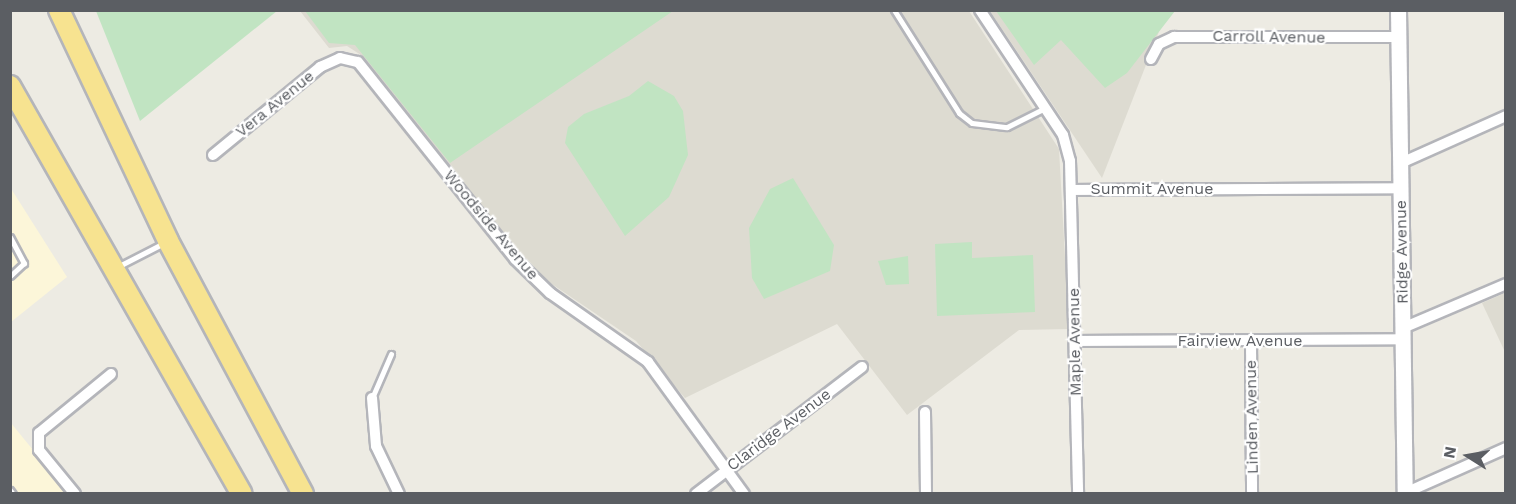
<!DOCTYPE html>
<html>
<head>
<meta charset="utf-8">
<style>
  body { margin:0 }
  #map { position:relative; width:1516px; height:504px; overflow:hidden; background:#edebe3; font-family:"Work Sans",sans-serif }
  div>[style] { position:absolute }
  .commercial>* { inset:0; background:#fcf6d9 }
  .education>* { inset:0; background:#dddbd1 }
  .green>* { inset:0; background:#c1e4c2 }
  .roads { filter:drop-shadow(2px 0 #b4b5ba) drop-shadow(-2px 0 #b4b5ba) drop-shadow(0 2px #b4b5ba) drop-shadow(0 -2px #b4b5ba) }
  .lane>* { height:5px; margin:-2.5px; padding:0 2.5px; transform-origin:2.5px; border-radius:2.5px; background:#fff }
  .street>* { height:10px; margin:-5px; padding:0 5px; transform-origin:5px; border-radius:5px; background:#fff }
  .secondary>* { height:15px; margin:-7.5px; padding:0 7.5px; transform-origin:7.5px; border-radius:7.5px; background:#fff }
  .highway>* { height:20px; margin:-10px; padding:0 10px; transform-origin:10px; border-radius:10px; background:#f7e390 }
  span { translate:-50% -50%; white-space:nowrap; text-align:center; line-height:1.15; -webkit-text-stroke:4.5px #fff; paint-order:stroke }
  .street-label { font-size:16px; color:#5b5e63 }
  .frame { position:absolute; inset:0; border:12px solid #5b5e63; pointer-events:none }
  .north { position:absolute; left:1438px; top:426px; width:60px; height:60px; -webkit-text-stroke:4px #fff; paint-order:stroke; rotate:281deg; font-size:16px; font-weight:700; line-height:24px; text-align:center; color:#5b5e63 }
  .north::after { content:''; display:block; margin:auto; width:21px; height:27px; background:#5b5e63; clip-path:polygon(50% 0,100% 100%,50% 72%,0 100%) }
</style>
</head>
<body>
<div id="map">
  <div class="commercial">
    <i style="clip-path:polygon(10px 187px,67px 277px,11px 322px,10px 322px)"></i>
    <i style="clip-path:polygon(11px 423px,68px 493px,11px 493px)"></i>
  </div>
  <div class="education">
    <i style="clip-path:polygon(300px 11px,969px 11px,1059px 149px,1069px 329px,1019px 330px,907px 415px,837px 324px,685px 398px,636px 341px,537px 274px,361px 55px,347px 46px,329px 48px)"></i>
    <i style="clip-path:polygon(990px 11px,1167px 11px,1102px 178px)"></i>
    <i style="clip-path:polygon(1505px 293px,1505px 352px,1482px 303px)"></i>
  </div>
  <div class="green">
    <i style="clip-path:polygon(96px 11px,277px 11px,140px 121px)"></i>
    <i style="clip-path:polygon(305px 11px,673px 11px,450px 163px,355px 45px,329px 43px)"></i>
    <i style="clip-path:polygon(996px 11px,1175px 11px,1127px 73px,1105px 88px,1061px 40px,1034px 65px)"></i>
    <i style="clip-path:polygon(648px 81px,674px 96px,683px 111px,688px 155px,669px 197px,625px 236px,565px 143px,568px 127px,584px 114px,629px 96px)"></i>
    <i style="clip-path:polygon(793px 178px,834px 245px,830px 271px,764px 299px,752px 278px,749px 228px,770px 189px)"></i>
    <i style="clip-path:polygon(972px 242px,972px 258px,1033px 255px,1035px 312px,937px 316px,935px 244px)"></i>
    <i style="clip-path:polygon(908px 256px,909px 284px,886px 285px,878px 261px)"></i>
  </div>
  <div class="roads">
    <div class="lane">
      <i style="left:894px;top:10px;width:122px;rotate:57.7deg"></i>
      <i style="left:959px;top:113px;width:16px;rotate:38deg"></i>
      <i style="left:972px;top:123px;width:35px;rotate:7deg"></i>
      <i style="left:1007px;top:127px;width:42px;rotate:-26.6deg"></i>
      <i style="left:10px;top:237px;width:30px;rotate:62deg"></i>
      <i style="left:24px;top:263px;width:19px;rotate:137deg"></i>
      <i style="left:119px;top:266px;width:51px;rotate:-27.1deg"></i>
      <i style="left:372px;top:398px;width:48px;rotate:-66.6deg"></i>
      <i style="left:10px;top:490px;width:5px;rotate:53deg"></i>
    </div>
    <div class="street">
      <i style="left:980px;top:10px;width:150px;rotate:56.4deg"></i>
      <i style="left:1063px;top:135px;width:27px;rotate:75deg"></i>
      <i style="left:1070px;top:161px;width:333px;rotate:88.6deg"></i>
      <i style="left:1151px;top:59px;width:17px;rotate:-62deg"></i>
      <i style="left:1159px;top:44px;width:17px;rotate:-25deg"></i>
      <i style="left:1174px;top:37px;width:225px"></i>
      <i style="left:213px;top:155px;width:139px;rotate:-39.4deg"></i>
      <i style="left:320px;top:67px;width:22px;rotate:-24deg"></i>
      <i style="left:340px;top:58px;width:18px;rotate:13deg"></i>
      <i style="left:358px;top:62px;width:252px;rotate:51.4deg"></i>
      <i style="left:515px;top:259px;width:49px;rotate:44.2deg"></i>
      <i style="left:550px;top:293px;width:120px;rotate:35.1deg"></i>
      <i style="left:648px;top:362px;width:163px;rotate:54deg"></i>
      <i style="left:1401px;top:163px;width:115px;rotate:-24.1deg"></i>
      <i style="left:1071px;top:190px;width:331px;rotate:-0.3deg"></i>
      <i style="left:1403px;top:328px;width:112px;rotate:-23.1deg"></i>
      <i style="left:1076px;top:341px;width:328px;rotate:-0.3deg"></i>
      <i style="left:1251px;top:341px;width:153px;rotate:89.6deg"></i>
      <i style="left:372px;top:398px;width:48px;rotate:85.2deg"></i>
      <i style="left:376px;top:446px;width:53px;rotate:64.4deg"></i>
      <i style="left:925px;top:412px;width:82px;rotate:89.3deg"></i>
      <i style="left:1405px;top:493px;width:111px;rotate:-24deg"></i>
      <i style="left:75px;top:494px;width:57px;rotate:-129.3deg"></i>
      <i style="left:39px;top:450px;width:17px;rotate:-90deg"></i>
      <i style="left:39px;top:433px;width:93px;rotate:-39.3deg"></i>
      <i style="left:696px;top:494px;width:209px;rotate:-37.4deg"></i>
    </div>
    <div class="secondary">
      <i style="left:1398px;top:10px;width:484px;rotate:89.2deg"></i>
    </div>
    <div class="highway">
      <i style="left:59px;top:10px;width:255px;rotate:64.7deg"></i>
      <i style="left:168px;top:241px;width:287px;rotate:61.9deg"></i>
      <i style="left:10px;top:86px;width:469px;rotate:60.4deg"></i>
    </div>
  </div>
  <div class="street-label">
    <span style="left:1269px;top:37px;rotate:1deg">Carroll Avenue</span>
    <span style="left:275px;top:104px;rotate:-39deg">Vera Avenue</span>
    <span style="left:1152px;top:189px">Summit Avenue</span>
    <span style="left:491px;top:225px;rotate:50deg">Woodside Avenue</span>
    <span style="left:1402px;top:252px;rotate:-91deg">Ridge Avenue</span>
    <span style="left:1240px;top:341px">Fairview Avenue</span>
    <span style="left:1075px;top:342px;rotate:-91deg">Maple Avenue</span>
    <span style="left:1252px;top:417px;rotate:-91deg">Linden Avenue</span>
    <span style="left:779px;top:430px;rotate:-37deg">Claridge Avenue</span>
  </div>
  <div class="frame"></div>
  <div class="north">N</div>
</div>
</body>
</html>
